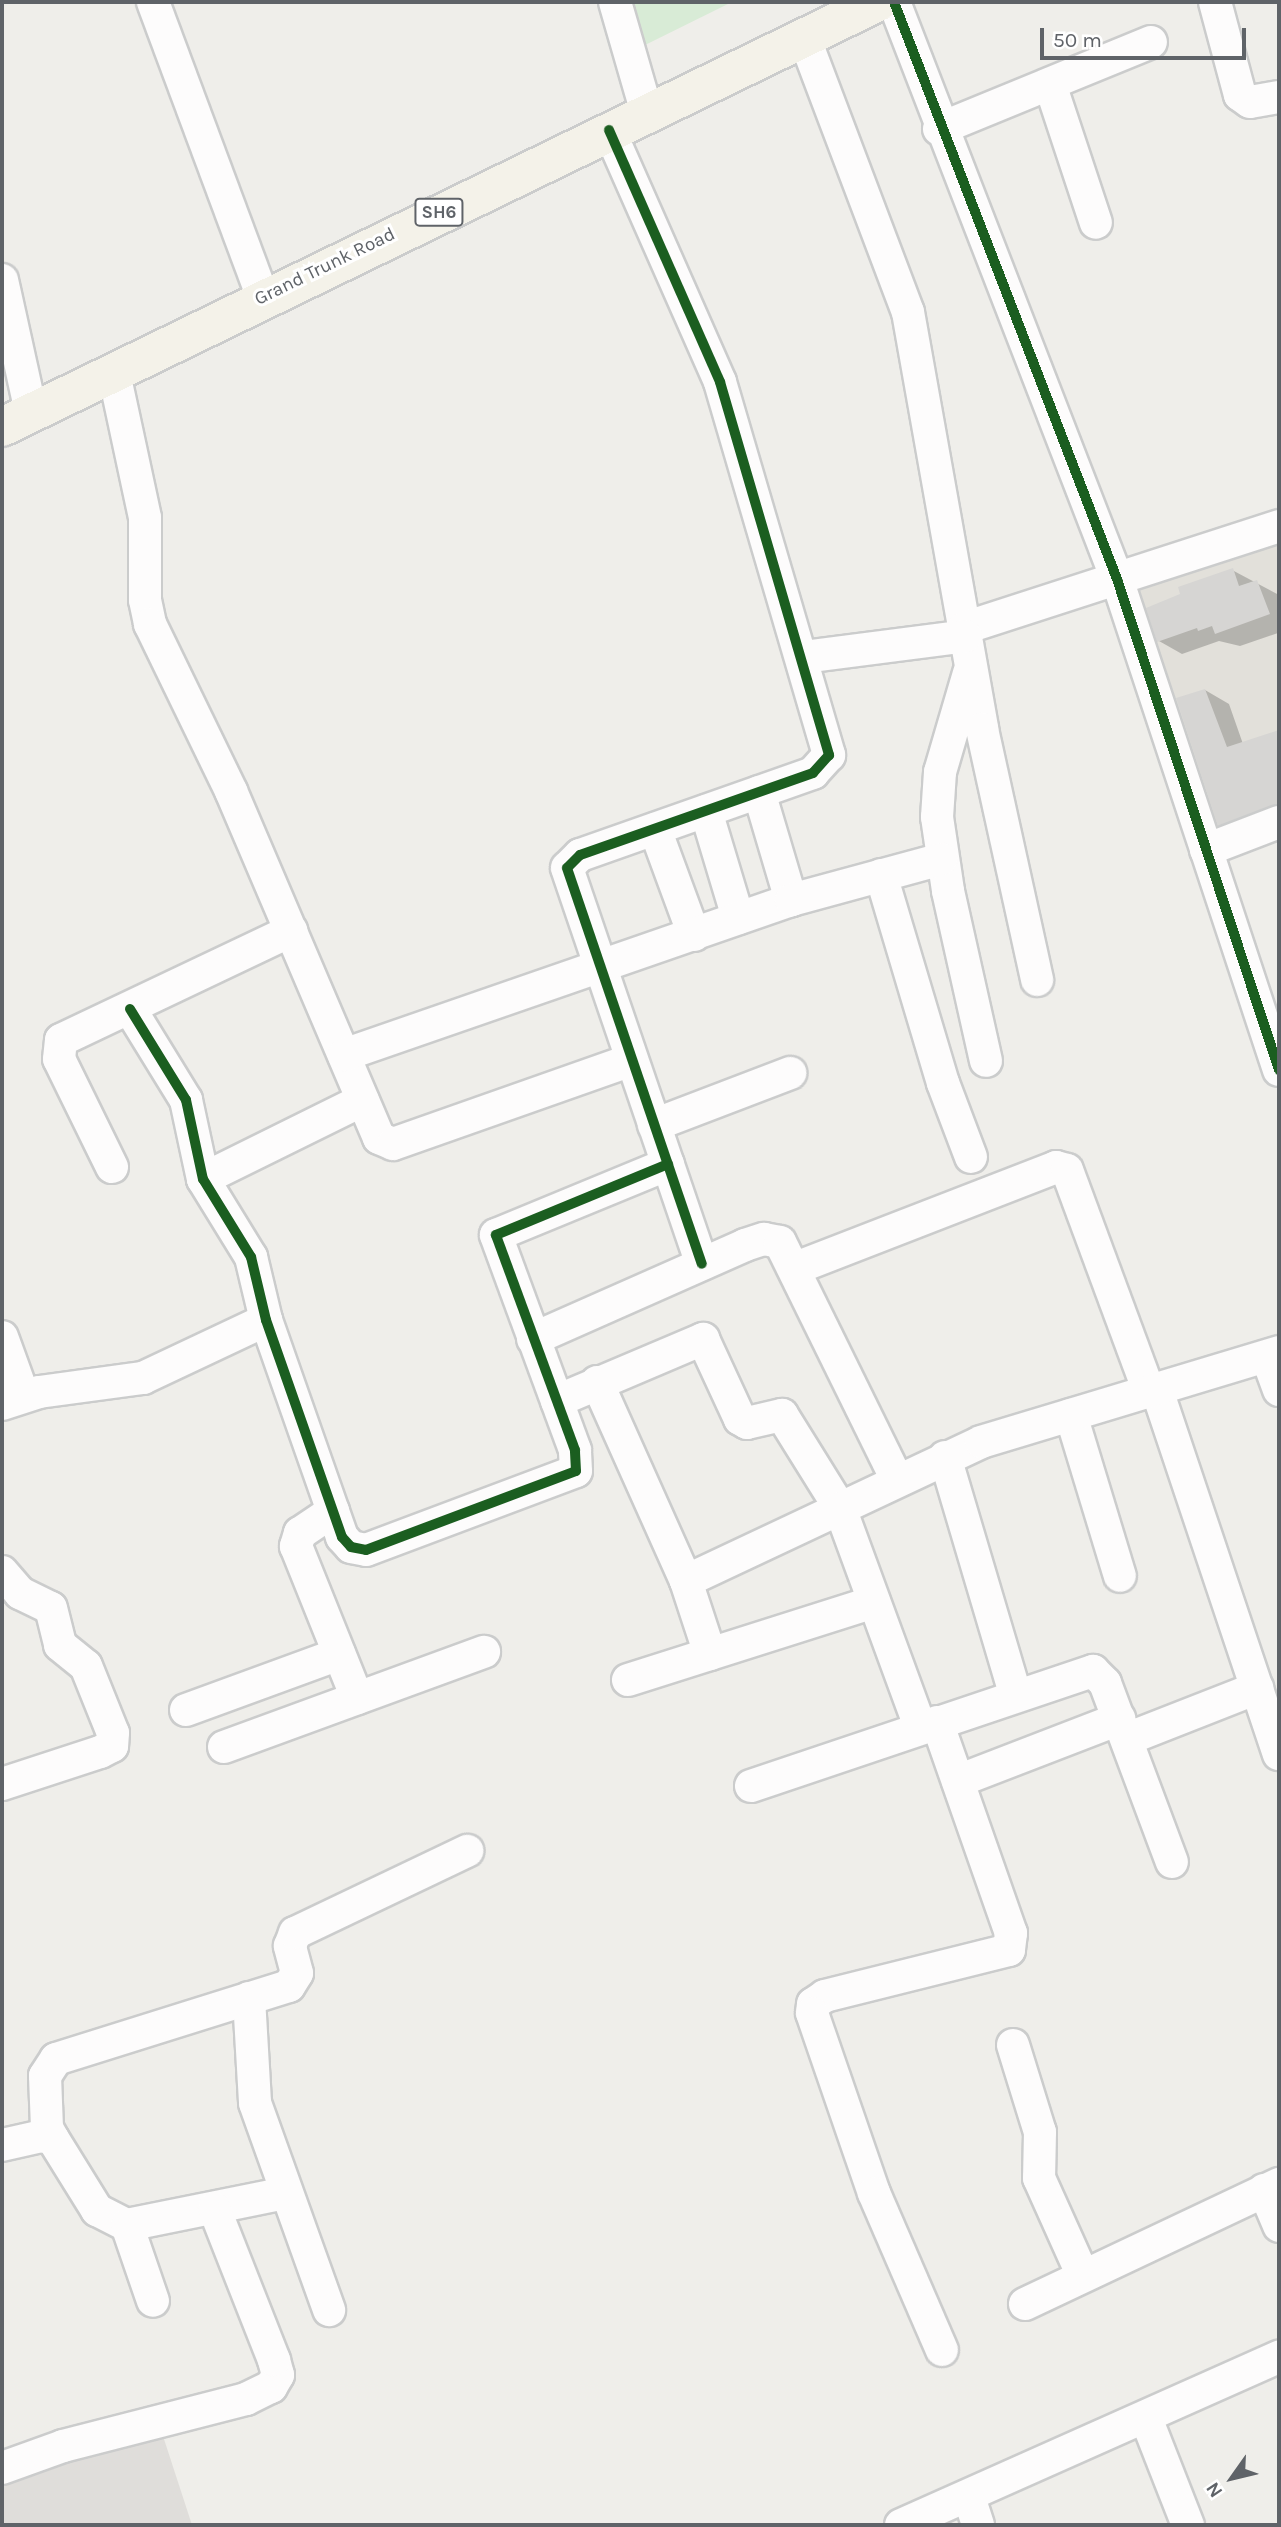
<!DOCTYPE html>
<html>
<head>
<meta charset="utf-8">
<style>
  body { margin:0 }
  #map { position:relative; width:1281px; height:2527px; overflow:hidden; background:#efeeea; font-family:Karla,sans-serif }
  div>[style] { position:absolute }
  .industrial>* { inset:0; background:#dfddda }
  .education>* { inset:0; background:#e2e0da }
  .green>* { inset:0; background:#d8ebd6 }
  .shadow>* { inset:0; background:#0003 }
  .building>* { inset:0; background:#d6d5d3 }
  .roads { filter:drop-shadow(2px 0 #cbcccc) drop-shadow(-2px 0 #cbcccc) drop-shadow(0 2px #cbcccc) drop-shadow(0 -2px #cbcccc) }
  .street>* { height:32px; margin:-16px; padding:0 16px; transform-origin:16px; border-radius:16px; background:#fdfcfc }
  .primary>* { height:38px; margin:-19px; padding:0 19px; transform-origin:19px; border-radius:19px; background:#f4f2e9 }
  .cycleway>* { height:10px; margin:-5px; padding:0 5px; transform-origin:5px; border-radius:5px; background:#1b5e20 }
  span { translate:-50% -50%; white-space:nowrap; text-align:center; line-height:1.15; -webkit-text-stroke:6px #fff; paint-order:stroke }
  .shield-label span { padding:2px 5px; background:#fff; border:2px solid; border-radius:5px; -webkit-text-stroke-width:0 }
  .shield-label { font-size:18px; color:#5f6368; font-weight:700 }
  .street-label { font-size:19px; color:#5f6368 }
  .frame { position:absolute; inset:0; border:4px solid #5f6368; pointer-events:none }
  .north { position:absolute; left:1197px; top:2443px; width:70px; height:70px; -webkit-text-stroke:5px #fff; paint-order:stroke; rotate:236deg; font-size:19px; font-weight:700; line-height:28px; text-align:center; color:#5f6368 }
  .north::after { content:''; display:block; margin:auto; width:24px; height:32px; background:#5f6368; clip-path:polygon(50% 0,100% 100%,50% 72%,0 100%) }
  .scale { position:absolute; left:1040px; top:28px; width:206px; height:32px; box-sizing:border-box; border:4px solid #5f6368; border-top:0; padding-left:9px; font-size:21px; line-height:24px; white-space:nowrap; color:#5f6368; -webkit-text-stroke:5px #fff; paint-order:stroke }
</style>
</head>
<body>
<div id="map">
  <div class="industrial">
    <i style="clip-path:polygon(162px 2433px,192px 2525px,2px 2525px,2px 2479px)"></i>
  </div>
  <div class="education">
    <i style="clip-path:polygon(1279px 530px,1279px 815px,1209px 844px,1121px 584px)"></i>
  </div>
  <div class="green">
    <i style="clip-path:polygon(625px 2px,732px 2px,639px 48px)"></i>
  </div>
  <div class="shadow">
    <i style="clip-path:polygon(1232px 570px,1279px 595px,1279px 637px,1278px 633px,1240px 646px,1219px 641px,1182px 654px,1159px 641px)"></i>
    <i style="clip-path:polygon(1205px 690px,1229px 704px,1243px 744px,1279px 732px,1279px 824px,1243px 838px,1219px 825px)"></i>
  </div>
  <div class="building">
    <i style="clip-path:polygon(1233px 568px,1239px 586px,1257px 580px,1270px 614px,1215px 634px,1212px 626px,1198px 631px,1197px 628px,1157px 642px,1146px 608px,1180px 594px,1178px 587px)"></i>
    <i style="clip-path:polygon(1205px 689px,1227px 747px,1279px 730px,1279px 804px,1218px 826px,1176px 698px)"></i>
  </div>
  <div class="roads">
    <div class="street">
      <i style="left:153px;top:2px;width:315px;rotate:69.6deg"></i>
      <i style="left:615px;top:2px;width:116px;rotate:73.9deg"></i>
      <i style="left:894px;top:2px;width:619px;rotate:68.87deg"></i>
      <i style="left:1117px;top:579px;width:517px;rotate:71.74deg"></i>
      <i style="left:1215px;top:2px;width:96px;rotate:75deg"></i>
      <i style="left:1240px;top:95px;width:12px;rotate:35deg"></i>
      <i style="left:1250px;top:102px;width:29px;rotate:-10deg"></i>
      <i style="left:804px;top:37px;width:294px;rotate:69.3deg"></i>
      <i style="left:908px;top:312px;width:424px;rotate:79.9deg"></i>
      <i style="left:982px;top:729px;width:257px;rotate:77.6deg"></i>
      <i style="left:1050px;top:84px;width:146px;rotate:71.7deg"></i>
      <i style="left:939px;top:129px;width:229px;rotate:-22.3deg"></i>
      <i style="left:609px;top:130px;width:275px;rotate:66.2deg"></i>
      <i style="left:720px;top:382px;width:389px;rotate:73.7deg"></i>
      <i style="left:829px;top:755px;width:24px;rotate:132deg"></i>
      <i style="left:813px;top:773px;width:247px;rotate:160.6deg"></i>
      <i style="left:580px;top:855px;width:18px;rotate:135deg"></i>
      <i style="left:567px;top:868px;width:418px;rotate:71.2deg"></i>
      <i style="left:2px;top:280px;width:135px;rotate:77.6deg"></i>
      <i style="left:114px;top:373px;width:148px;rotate:77.9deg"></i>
      <i style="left:145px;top:518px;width:82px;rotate:90deg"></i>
      <i style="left:145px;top:600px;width:25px;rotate:78deg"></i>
      <i style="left:150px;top:624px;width:186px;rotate:64.1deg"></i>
      <i style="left:231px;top:791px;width:377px;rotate:66.9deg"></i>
      <i style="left:379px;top:1138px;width:15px;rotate:23deg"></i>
      <i style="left:393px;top:1144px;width:253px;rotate:-19.4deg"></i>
      <i style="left:964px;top:628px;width:331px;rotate:-17.9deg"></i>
      <i style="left:803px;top:657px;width:164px;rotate:-7.3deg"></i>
      <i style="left:969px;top:673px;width:103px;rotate:106.3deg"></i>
      <i style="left:940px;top:772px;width:45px;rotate:93.8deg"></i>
      <i style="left:937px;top:817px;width:75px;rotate:81.5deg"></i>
      <i style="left:948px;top:891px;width:174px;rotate:77.4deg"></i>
      <i style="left:759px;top:792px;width:113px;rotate:73.5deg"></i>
      <i style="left:706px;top:811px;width:112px;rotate:73.3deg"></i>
      <i style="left:655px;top:829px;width:113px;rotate:69.8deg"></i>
      <i style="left:1206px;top:850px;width:78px;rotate:-21deg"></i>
      <i style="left:881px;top:875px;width:217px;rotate:73.4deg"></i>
      <i style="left:943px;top:1083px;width:79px;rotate:69.3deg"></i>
      <i style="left:130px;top:1009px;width:107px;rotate:58.4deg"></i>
      <i style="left:186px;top:1100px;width:81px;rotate:77.9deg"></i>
      <i style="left:203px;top:1179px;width:92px;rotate:58.4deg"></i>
      <i style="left:251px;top:1257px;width:65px;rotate:76.6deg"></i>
      <i style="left:266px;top:1320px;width:230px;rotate:70.7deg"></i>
      <i style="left:342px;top:1537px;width:13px;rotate:48deg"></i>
      <i style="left:351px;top:1547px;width:15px;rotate:11deg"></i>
      <i style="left:366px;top:1550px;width:224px;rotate:-20.6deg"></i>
      <i style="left:576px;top:1471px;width:21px;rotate:-93deg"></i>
      <i style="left:575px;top:1450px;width:229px;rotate:-110.2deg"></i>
      <i style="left:496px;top:1235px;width:186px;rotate:-22.4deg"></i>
      <i style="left:344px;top:1055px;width:473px;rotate:-19.1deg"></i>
      <i style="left:791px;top:900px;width:156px;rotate:-15.2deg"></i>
      <i style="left:654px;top:1125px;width:146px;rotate:-20.9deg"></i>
      <i style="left:112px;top:1167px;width:120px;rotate:-116.1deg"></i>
      <i style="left:59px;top:1059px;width:19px;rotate:-84deg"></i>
      <i style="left:61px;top:1040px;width:255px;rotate:-25.4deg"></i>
      <i style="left:203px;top:1179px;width:178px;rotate:-26.3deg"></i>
      <i style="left:796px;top:1268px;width:279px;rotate:-21.2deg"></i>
      <i style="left:1056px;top:1167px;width:11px;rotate:15deg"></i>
      <i style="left:1067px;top:1170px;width:237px;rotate:69.7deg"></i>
      <i style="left:2px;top:1337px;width:62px;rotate:70.1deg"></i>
      <i style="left:533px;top:1339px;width:232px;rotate:-23.9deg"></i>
      <i style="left:745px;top:1245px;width:20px;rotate:-18deg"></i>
      <i style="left:764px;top:1239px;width:16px;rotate:11deg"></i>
      <i style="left:780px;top:1242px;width:265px;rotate:63.8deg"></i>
      <i style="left:1267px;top:1357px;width:35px;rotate:70deg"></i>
      <i style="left:597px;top:1382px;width:218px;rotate:65.9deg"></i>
      <i style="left:686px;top:1581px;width:77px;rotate:71.8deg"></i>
      <i style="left:1157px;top:1390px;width:384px;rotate:71.5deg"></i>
      <i style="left:557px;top:1401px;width:159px;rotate:-23deg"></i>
      <i style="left:703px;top:1339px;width:88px;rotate:65.2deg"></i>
      <i style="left:740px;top:1419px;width:8px;rotate:30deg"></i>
      <i style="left:747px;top:1423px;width:36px;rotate:-13deg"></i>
      <i style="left:782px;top:1415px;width:110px;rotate:58.1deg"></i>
      <i style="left:840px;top:1508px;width:233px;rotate:69.9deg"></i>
      <i style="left:2px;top:1404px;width:39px;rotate:-18deg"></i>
      <i style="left:39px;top:1392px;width:105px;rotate:-7.7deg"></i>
      <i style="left:143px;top:1378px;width:136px;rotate:-25.2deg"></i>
      <i style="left:1071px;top:1415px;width:168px;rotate:73.1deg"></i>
      <i style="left:945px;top:1457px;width:247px;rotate:73.5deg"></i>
      <i style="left:333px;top:1511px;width:40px;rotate:146deg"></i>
      <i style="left:300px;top:1533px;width:14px;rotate:107deg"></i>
      <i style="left:296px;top:1546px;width:164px;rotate:68.1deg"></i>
      <i style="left:2px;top:1572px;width:28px;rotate:49deg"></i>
      <i style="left:20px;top:1593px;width:34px;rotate:26deg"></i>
      <i style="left:51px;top:1608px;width:38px;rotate:76deg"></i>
      <i style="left:60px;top:1645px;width:33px;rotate:39deg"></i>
      <i style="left:86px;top:1666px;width:72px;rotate:68.1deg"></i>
      <i style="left:113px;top:1733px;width:13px;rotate:94deg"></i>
      <i style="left:112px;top:1746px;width:13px;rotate:153deg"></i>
      <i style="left:100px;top:1752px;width:103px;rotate:161.9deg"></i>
      <i style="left:686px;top:1581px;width:326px;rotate:-25.2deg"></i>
      <i style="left:981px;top:1442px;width:311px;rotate:-16.8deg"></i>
      <i style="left:628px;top:1680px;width:258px;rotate:-17.6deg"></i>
      <i style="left:186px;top:1710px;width:163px;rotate:-20.1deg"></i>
      <i style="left:937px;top:1722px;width:224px;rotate:70.7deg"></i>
      <i style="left:1011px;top:1933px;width:17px;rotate:97deg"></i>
      <i style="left:1009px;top:1950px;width:190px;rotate:166deg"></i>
      <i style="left:825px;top:1996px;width:14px;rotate:146deg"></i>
      <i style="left:813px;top:2004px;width:9px;rotate:96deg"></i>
      <i style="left:812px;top:2013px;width:190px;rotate:71deg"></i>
      <i style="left:874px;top:2193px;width:171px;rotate:66.6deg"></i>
      <i style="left:1127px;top:1739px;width:140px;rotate:-21.4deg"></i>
      <i style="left:224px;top:1747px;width:277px;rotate:-20.1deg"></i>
      <i style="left:958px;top:1781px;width:173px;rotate:-21.1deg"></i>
      <i style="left:751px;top:1786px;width:361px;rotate:-18.6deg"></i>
      <i style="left:1093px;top:1671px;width:17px;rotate:45deg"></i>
      <i style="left:1105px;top:1683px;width:191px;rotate:69.5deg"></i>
      <i style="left:249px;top:1998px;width:105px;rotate:86.7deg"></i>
      <i style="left:255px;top:2103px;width:220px;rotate:70.3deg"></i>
      <i style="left:1013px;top:2045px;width:91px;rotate:72.8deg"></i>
      <i style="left:1040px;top:2132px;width:46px;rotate:91.2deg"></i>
      <i style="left:1039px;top:2178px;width:107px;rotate:65.8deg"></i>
      <i style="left:53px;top:2139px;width:13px;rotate:-119deg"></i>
      <i style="left:47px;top:2128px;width:52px;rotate:-92.2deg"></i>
      <i style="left:45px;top:2076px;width:20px;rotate:-57deg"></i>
      <i style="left:56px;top:2059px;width:244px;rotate:-17.4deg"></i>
      <i style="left:289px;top:1986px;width:15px;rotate:-58deg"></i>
      <i style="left:297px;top:1973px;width:28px;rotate:-105deg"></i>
      <i style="left:290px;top:1946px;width:14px;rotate:-69deg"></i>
      <i style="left:295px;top:1933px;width:191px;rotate:-25.5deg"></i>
      <i style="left:2px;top:2145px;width:41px;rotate:-12.7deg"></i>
      <i style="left:42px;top:2136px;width:11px;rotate:15deg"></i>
      <i style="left:53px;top:2139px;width:84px;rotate:58.2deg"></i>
      <i style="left:97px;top:2210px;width:34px;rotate:27deg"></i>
      <i style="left:127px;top:2225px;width:161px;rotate:-11.4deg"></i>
      <i style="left:1264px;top:2190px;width:39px;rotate:67deg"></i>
      <i style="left:127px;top:2225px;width:80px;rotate:71.1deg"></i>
      <i style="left:1025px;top:2304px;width:281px;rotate:-25.3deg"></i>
      <i style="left:1146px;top:2418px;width:115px;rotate:68.6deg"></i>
      <i style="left:2px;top:2468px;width:65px;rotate:-19.8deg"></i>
      <i style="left:63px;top:2446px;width:189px;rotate:-14.4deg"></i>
      <i style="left:246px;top:2399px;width:28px;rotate:-26deg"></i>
      <i style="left:271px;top:2387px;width:14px;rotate:-60deg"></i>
      <i style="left:278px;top:2375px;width:16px;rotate:-105deg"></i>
      <i style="left:274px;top:2360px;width:163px;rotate:-111.5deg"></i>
      <i style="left:969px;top:2497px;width:29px;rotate:72deg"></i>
      <i style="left:901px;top:2525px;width:414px;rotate:-24deg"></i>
    </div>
    <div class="primary">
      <i style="left:2px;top:427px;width:974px;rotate:-25.88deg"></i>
    </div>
  </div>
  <div class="cycleway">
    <i style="left:894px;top:2px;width:619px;rotate:68.87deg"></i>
    <i style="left:1117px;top:579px;width:517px;rotate:71.74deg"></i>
    <i style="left:609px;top:130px;width:275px;rotate:66.2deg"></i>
    <i style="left:720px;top:382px;width:389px;rotate:73.7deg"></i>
    <i style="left:829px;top:755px;width:24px;rotate:132deg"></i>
    <i style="left:813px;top:773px;width:247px;rotate:160.6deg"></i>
    <i style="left:580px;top:855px;width:18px;rotate:135deg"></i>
    <i style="left:567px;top:868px;width:418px;rotate:71.2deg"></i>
    <i style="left:130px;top:1009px;width:107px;rotate:58.4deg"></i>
    <i style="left:186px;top:1100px;width:81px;rotate:77.9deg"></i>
    <i style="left:203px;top:1179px;width:92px;rotate:58.4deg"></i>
    <i style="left:251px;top:1257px;width:65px;rotate:76.6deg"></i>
    <i style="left:266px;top:1320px;width:230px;rotate:70.7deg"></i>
    <i style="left:342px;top:1537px;width:13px;rotate:48deg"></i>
    <i style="left:351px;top:1547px;width:15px;rotate:11deg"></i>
    <i style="left:366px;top:1550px;width:224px;rotate:-20.6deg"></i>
    <i style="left:576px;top:1471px;width:21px;rotate:-93deg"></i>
    <i style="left:575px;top:1450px;width:229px;rotate:-110.2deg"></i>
    <i style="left:496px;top:1235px;width:186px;rotate:-22.4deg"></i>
  </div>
  <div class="shield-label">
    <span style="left:439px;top:212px">SH6</span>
  </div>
  <div class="street-label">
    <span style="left:325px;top:267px;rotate:-26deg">Grand Trunk Road</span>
  </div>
  <div class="frame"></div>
  <div class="north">N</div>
  <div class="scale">50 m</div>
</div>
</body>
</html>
